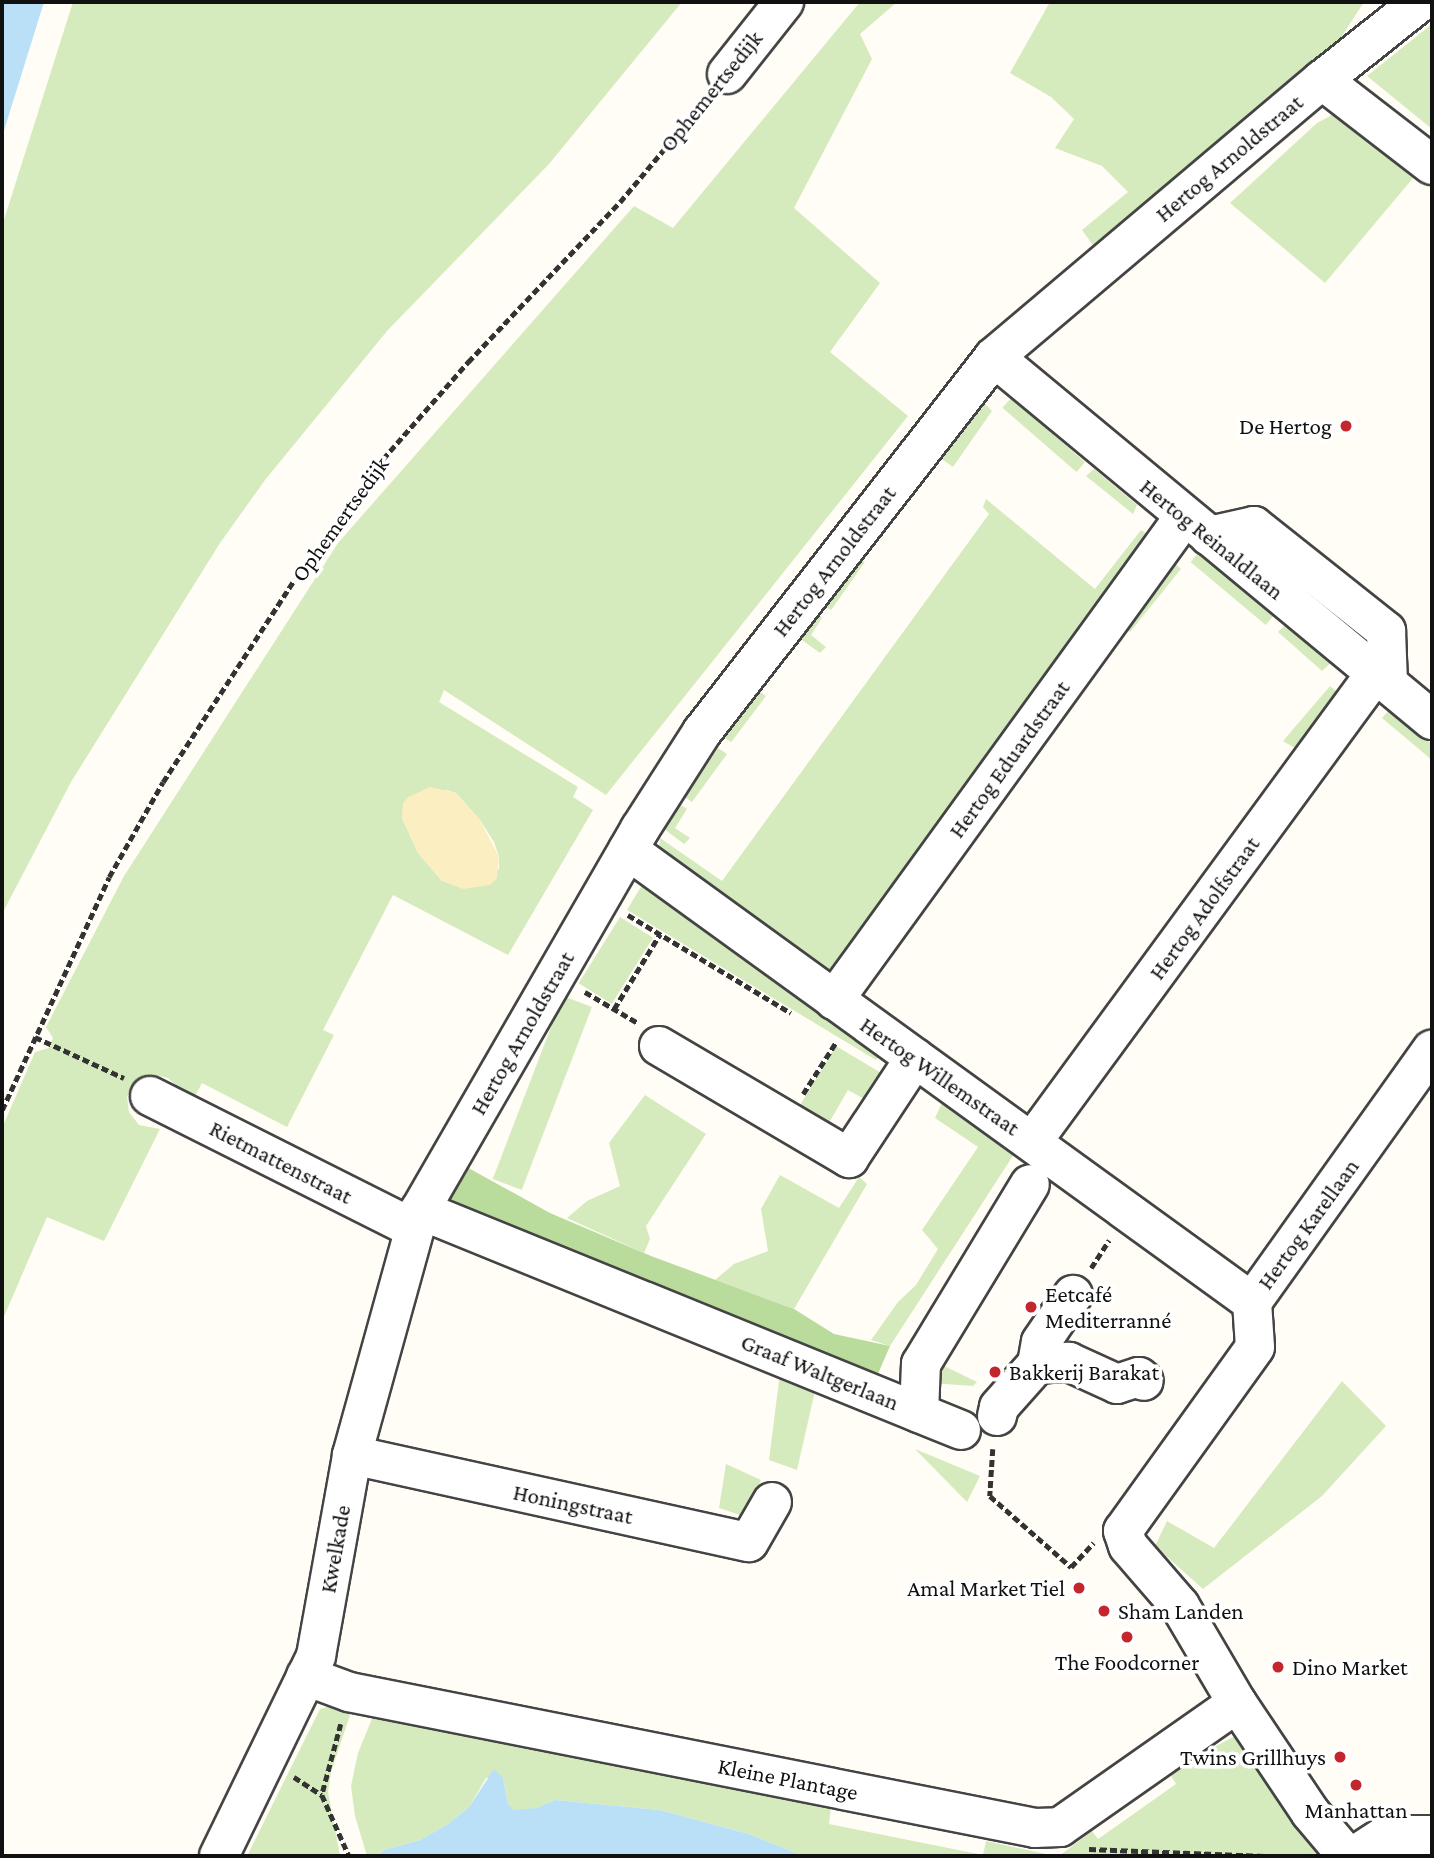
<!DOCTYPE html>
<html>
<head>
<meta charset="utf-8">
<style>
  body { margin:0 }
  #map { position:relative; width:1434px; height:1858px; overflow:hidden; background:#fffdf5; font-family:"Crimson Pro",serif }
  div>[style] { position:absolute }
  .green>* { inset:0; background:#d5ebbd; transform-origin:0 0 }
  .forest>* { inset:0; background:#b9dc9c }
  .sand>* { inset:0; background:#fbeec1 }
  .water>* { inset:0; background:#b9e0f7 }
  .path>* { height:4.5px; margin-top:-2.25px; transform-origin:0; background:repeating-linear-gradient(90deg,#333 0 7px,transparent 0 10.5px) }
  .roads { filter:drop-shadow(2px 0 #444) drop-shadow(-2px 0 #444) drop-shadow(0 2px #444) drop-shadow(0 -2px #444) }
  .minor>* { height:38px; margin:-19px; padding:0 19px; transform-origin:19px; border-radius:19px; background:#fff }
  .dots>* { width:19px; height:19px; translate:-50% -50%; box-sizing:border-box; border:4px solid #fff; border-radius:50% }
  span { translate:-50% -50%; white-space:nowrap; text-align:center; line-height:1.15; -webkit-text-stroke:7px #fff; paint-order:stroke }
  .street-label { font-size:23px; color:#111 }
  .poi-label { font-size:23px; color:#111 }
  .right { translate:-100% -50%; text-align:right }
  .left { translate:0 -50%; text-align:left }
  .frame { position:absolute; inset:0; border:4px solid #111; pointer-events:none }
</style>
</head>
<body>
<div id="map">
  <div class="green">
    <i style="clip-path:polygon(73px 2px,682px 2px,549px 164px,387px 331px,265px 480px,220px 543px,71px 782px,2px 914px,2px 226px)"></i>
    <i style="clip-path:polygon(evenodd,860px 2px,897px 2px,860px 34px,872px 59px,794px 208px,880px 283px,830px 352px,908px 416px,606px 795px,444px 690px,439px 702px,578px 787px,573px 797px,593px 810px,508px 955px,393px 895px,323px 1030px,334px 1035px,287px 1127px,202px 1083px,188px 1109px,177px 1086px,168px 1078px,154px 1075px,139px 1079px,127px 1097px,129px 1112px,139px 1125px,160px 1129px,104px 1241px,47px 1217px,2px 1321px,2px 1128px,35px 1052px,49px 1048px,53px 1038px,46px 1027px,124px 876px,338px 543px,634px 206px,673px 228px,860px 2px,446px 790px,456px 793px,480px 820px,494px 842px,499px 857px,499px 869px,442px 881px,418px 853px,402px 818px,446px 790px)"></i>
    <i style="clip-path:polygon(1050px 2px,1364px 2px,1320px 70px,1098px 252px,1082px 230px,1128px 192px,1102px 166px,1055px 148px,1074px 119px,1051px 97px,1010px 73px)"></i>
    <i style="clip-path:polygon(1432px 24px,1432px 129px,1367px 76px)"></i>
    <i style="clip-path:polygon(1334px 114px,1413px 178px,1325px 283px,1230px 203px,1317px 123px)"></i>
    <i style="left:1011px;top:398px;width:98px;height:13px;rotate:41deg"></i>
    <i style="clip-path:polygon(981px 400px,992px 411px,953px 467px,935px 454px)"></i>
    <i style="clip-path:polygon(1094px 469px,1137px 505px,1133px 514px,1086px 476px)"></i>
    <i style="clip-path:polygon(986px 499px,1095px 589px,1141px 530px,1150px 536px,836px 981px,659px 849px,660px 838px,722px 881px,989px 514px,983px 507px)"></i>
    <i style="left:1199px;top:552px;width:98px;height:13px;rotate:40deg"></i>
    <i style="left:855px;top:555px;width:12px;height:59px;rotate:35deg"></i>
    <i style="clip-path:polygon(1167px 557px,1181px 569px,1130px 632px,1117px 625px)"></i>
    <i style="clip-path:polygon(815px 612px,822px 618px,811px 635px,826px 647px,820px 653px,799px 638px)"></i>
    <i style="clip-path:polygon(1285px 625px,1332px 662px,1322px 671px,1278px 632px)"></i>
    <i style="clip-path:polygon(1330px 686px,1343px 697px,1300px 751px,1283px 741px)"></i>
    <i style="left:758px;top:690px;width:10px;height:58px;rotate:37deg"></i>
    <i style="clip-path:polygon(1390px 709px,1432px 744px,1432px 760px,1382px 718px)"></i>
    <i style="clip-path:polygon(718px 748px,727px 754px,692px 802px,685px 797px)"></i>
    <i style="clip-path:polygon(681px 805px,687px 809px,675px 828px,690px 838px,684px 844px,664px 829px)"></i>
    <i style="clip-path:polygon(652px 883px,884px 1049px,876px 1060px,627px 910px,642px 885px)"></i>
    <i style="left:620px;top:917px;width:39px;height:78px;rotate:32deg"></i>
    <i style="left:563px;top:996px;width:31px;height:196px;rotate:21deg"></i>
    <i style="clip-path:polygon(836px 1046px,883px 1074px,868px 1101px,848px 1090px,826px 1128px,796px 1112px)"></i>
    <i style="clip-path:polygon(645px 1095px,706px 1134px,646px 1226px,650px 1239px,644px 1253px,567px 1218px,587px 1201px,620px 1186px,609px 1143px)"></i>
    <i style="clip-path:polygon(945px 1096px,1016px 1151px,890px 1346px,871px 1340px,898px 1302px,916px 1285px,938px 1249px,922px 1230px,978px 1147px,935px 1118px)"></i>
    <i style="clip-path:polygon(780px 1175px,839px 1208px,859px 1177px,867px 1184px,794px 1309px,715px 1280px,734px 1264px,768px 1251px,761px 1209px)"></i>
    <i style="clip-path:polygon(940px 1364px,977px 1382px,973px 1386px,931px 1383px)"></i>
    <i style="clip-path:polygon(780px 1373px,815px 1391px,797px 1470px,769px 1460px)"></i>
    <i style="clip-path:polygon(1342px 1381px,1386px 1426px,1322px 1496px,1203px 1589px,1155px 1546px,1167px 1521px,1214px 1548px)"></i>
    <i style="clip-path:polygon(915px 1449px,980px 1476px,967px 1502px)"></i>
    <i style="clip-path:polygon(726px 1464px,761px 1480px,746px 1517px,719px 1508px)"></i>
    <i style="clip-path:polygon(327px 1707px,351px 1712px,331px 1772px,328px 1792px,340px 1856px,247px 1856px,320px 1709px)"></i>
    <i style="clip-path:polygon(373px 1716px,831px 1807px,829px 1824px,983px 1855px,986px 1841px,1055px 1856px,803px 1856px,749px 1834px,660px 1810px,555px 1800px,536px 1808px,514px 1811px,508px 1804px,503px 1778px,486px 1778px,469px 1807px,448px 1824px,420px 1840px,384px 1850px,377px 1856px,367px 1856px,355px 1816px,351px 1786px,358px 1753px)"></i>
    <i style="clip-path:polygon(1233px 1737px,1243px 1742px,1323px 1856px,1059px 1856px,1092px 1831px,1098px 1839px,1176px 1784px,1171px 1776px,1201px 1754px)"></i>
  </div>
  <div class="forest">
    <i style="clip-path:polygon(463px 1165px,550px 1213px,651px 1256px,794px 1309px,834px 1334px,890px 1346px,874px 1383px,438px 1205px)"></i>
  </div>
  <div class="sand">
    <i style="clip-path:polygon(430px 787px,456px 793px,480px 820px,499px 857px,497px 878px,490px 885px,463px 889px,442px 881px,418px 853px,402px 818px,403px 803px,408px 797px)"></i>
  </div>
  <div class="water">
    <i style="clip-path:polygon(2px 2px,44px 2px,2px 137px)"></i>
    <i style="clip-path:polygon(494px 1769px,503px 1778px,508px 1804px,514px 1810px,536px 1808px,555px 1800px,660px 1810px,749px 1834px,803px 1856px,377px 1856px,384px 1850px,420px 1840px,448px 1824px,469px 1807px)"></i>
  </div>
  <div class="path">
    <i style="left:628px;top:915px;width:190px;rotate:31deg"></i>
    <i style="left:585px;top:992px;width:61px;rotate:30.3deg"></i>
    <i style="left:614px;top:1009px;width:88px;rotate:-58.5deg"></i>
    <i style="left:35px;top:1037px;width:98px;rotate:24.7deg"></i>
    <i style="left:803px;top:1094px;width:62px;rotate:-57.6deg"></i>
    <i style="left:2px;top:1110px;width:256px;rotate:-65.3deg"></i>
    <i style="left:109px;top:877px;width:109px;rotate:-60.4deg"></i>
    <i style="left:163px;top:782px;width:242px;rotate:-57deg"></i>
    <i style="left:295px;top:579px;width:138px;rotate:-54.1deg"></i>
    <i style="left:376px;top:467px;width:140px;rotate:-48.8deg"></i>
    <i style="left:468px;top:362px;width:221px;rotate:-46.5deg"></i>
    <i style="left:620px;top:202px;width:134px;rotate:-50.1deg"></i>
    <i style="left:1091px;top:1268px;width:33px;rotate:-57deg"></i>
    <i style="left:993px;top:1449px;width:47px;rotate:93.7deg"></i>
    <i style="left:990px;top:1496px;width:108px;rotate:41.2deg"></i>
    <i style="left:1071px;top:1567px;width:33px;rotate:-47deg"></i>
    <i style="left:341px;top:1724px;width:73px;rotate:105deg"></i>
    <i style="left:322px;top:1795px;width:67px;rotate:66.1deg"></i>
    <i style="left:294px;top:1777px;width:33px;rotate:33deg"></i>
    <i style="left:1089px;top:1849px;width:176px;rotate:2.3deg"></i>
  </div>
  <div class="roads">
    <div class="minor">
      <i style="left:727px;top:74px;width:92px;rotate:-51.6deg"></i>
      <i style="left:1322px;top:80px;width:139px;rotate:37.7deg"></i>
      <i style="left:994px;top:357px;width:569px;rotate:39.65deg"></i>
      <i style="left:1209px;top:536px;width:46px;rotate:-12.5deg"></i>
      <i style="left:1254px;top:526px;width:169px;rotate:38.5deg"></i>
      <i style="left:1386px;top:631px;width:53px;rotate:87.8deg"></i>
      <i style="left:628px;top:850px;width:771px;rotate:35.92deg"></i>
      <i style="left:834px;top:1000px;width:596px;rotate:-54.07deg"></i>
      <i style="left:659px;top:1046px;width:221px;rotate:30.5deg"></i>
      <i style="left:849px;top:1158px;width:120px;rotate:-56.6deg"></i>
      <i style="left:150px;top:1096px;width:294px;rotate:26.7deg"></i>
      <i style="left:1032px;top:1142px;width:580px;rotate:-53.76deg"></i>
      <i style="left:420px;top:1210px;width:584px;rotate:22.13deg"></i>
      <i style="left:1037px;top:1364px;width:22px;rotate:-80deg"></i>
      <i style="left:1041px;top:1342px;width:57px;rotate:-55.8deg"></i>
      <i style="left:919px;top:1413px;width:49px;rotate:-87.7deg"></i>
      <i style="left:921px;top:1364px;width:210px;rotate:-58.8deg"></i>
      <i style="left:997px;top:1416px;width:9px;rotate:-77deg"></i>
      <i style="left:999px;top:1407px;width:57px;rotate:-48.5deg"></i>
      <i style="left:1037px;top:1364px;width:32px;rotate:-4deg"></i>
      <i style="left:1069px;top:1362px;width:53px;rotate:24.6deg"></i>
      <i style="left:1117px;top:1384px;width:23px;rotate:-18deg"></i>
      <i style="left:1139px;top:1377px;width:6px;rotate:39deg"></i>
      <i style="left:352px;top:1455px;width:406px;rotate:12.4deg"></i>
      <i style="left:749px;top:1542px;width:46px;rotate:-60.1deg"></i>
      <i style="left:306px;top:1676px;width:46px;rotate:20.4deg"></i>
      <i style="left:349px;top:1692px;width:699px;rotate:11.21deg"></i>
      <i style="left:1035px;top:1828px;width:25px;rotate:-2deg"></i>
      <i style="left:1060px;top:1827px;width:216px;rotate:-35deg"></i>
      <i style="left:219px;top:1856px;width:222px;rotate:-64.1deg"></i>
      <i style="left:316px;top:1656px;width:204px;rotate:-79.8deg"></i>
      <i style="left:352px;top:1455px;width:254px;rotate:-74.5deg"></i>
      <i style="left:420px;top:1210px;width:440px;rotate:-60deg"></i>
      <i style="left:640px;top:829px;width:115px;rotate:-57.4deg"></i>
      <i style="left:702px;top:732px;width:475px;rotate:-52.1deg"></i>
      <i style="left:994px;top:357px;width:429px;rotate:-40.2deg"></i>
      <i style="left:1322px;top:80px;width:125px;rotate:-38.5deg"></i>
      <i style="left:1347px;top:1856px;width:57px;rotate:-130.1deg"></i>
      <i style="left:1310px;top:1812px;width:131px;rotate:-123.8deg"></i>
      <i style="left:1237px;top:1703px;width:113px;rotate:-120.4deg"></i>
      <i style="left:1180px;top:1606px;width:79px;rotate:-130.9deg"></i>
      <i style="left:1128px;top:1546px;width:16px;rotate:-108deg"></i>
      <i style="left:1123px;top:1531px;width:226px;rotate:-54.3deg"></i>
      <i style="left:1255px;top:1347px;width:45px;rotate:-93.8deg"></i>
      <i style="left:1252px;top:1302px;width:310px;rotate:-54.5deg"></i>
      <i style="left:1354px;top:1856px;width:38px;rotate:-33deg"></i>
      <i style="left:1386px;top:1835px;width:46px"></i>
    </div>
  </div>
  <div class="dots">
    <i style="left:1346px;top:426px;background:#c4262e"></i>
    <i style="left:1031px;top:1307px;background:#c4262e"></i>
    <i style="left:995px;top:1372px;background:#c4262e"></i>
    <i style="left:1079px;top:1588px;background:#c4262e"></i>
    <i style="left:1104px;top:1611px;background:#c4262e"></i>
    <i style="left:1127px;top:1637px;background:#c4262e"></i>
    <i style="left:1278px;top:1667px;background:#c4262e"></i>
    <i style="left:1340px;top:1757px;background:#c4262e"></i>
    <i style="left:1356px;top:1785px;background:#c4262e"></i>
  </div>
  <div class="street-label">
    <span style="left:711px;top:91px;rotate:-51deg">Ophemertsedijk</span>
    <span style="left:1229px;top:158px;rotate:-40deg">Hertog Arnoldstraat</span>
    <span style="left:340px;top:519px;rotate:-54deg">Ophemertsedijk</span>
    <span style="left:1212px;top:539px;rotate:39deg">Hertog Reinaldlaan</span>
    <span style="left:834px;top:561px;rotate:-52deg">Hertog Arnoldstraat</span>
    <span style="left:1009px;top:759px;rotate:-54deg">Hertog Eduardstraat</span>
    <span style="left:1204px;top:908px;rotate:-54deg">Hertog Adolfstraat</span>
    <span style="left:522px;top:1033px;rotate:-60deg">Hertog Arnoldstraat</span>
    <span style="left:940px;top:1076px;rotate:35deg">Hertog Willemstraat</span>
    <span style="left:281px;top:1162px;rotate:27deg">Rietmattenstraat</span>
    <span style="left:1308px;top:1224px;rotate:-54deg">Hertog Karellaan</span>
    <span style="left:820px;top:1372px;rotate:22deg">Graaf Waltgerlaan</span>
    <span style="left:573px;top:1504px;rotate:12deg">Honingstraat</span>
    <span style="left:335px;top:1549px;rotate:-80deg">Kwelkade</span>
    <span style="left:788px;top:1779px;rotate:11deg">Kleine Plantage</span>
  </div>
  <div class="poi-label">
    <span class="right" style="left:1332px;top:426px">De Hertog</span>
    <span class="left" style="left:1045px;top:1307px">Eetcafé<br>Mediterranné</span>
    <span class="left" style="left:1009px;top:1372px">Bakkerij Barakat</span>
    <span class="right" style="left:1065px;top:1588px">Amal Market Tiel</span>
    <span class="left" style="left:1118px;top:1611px">Sham Landen</span>
    <span style="left:1127px;top:1662px">The Foodcorner</span>
    <span class="left" style="left:1292px;top:1667px">Dino Market</span>
    <span class="right" style="left:1326px;top:1757px">Twins Grillhuys</span>
    <span style="left:1356px;top:1810px">Manhattan</span>
  </div>
  <div class="frame"></div>
</div>
</body>
</html>
